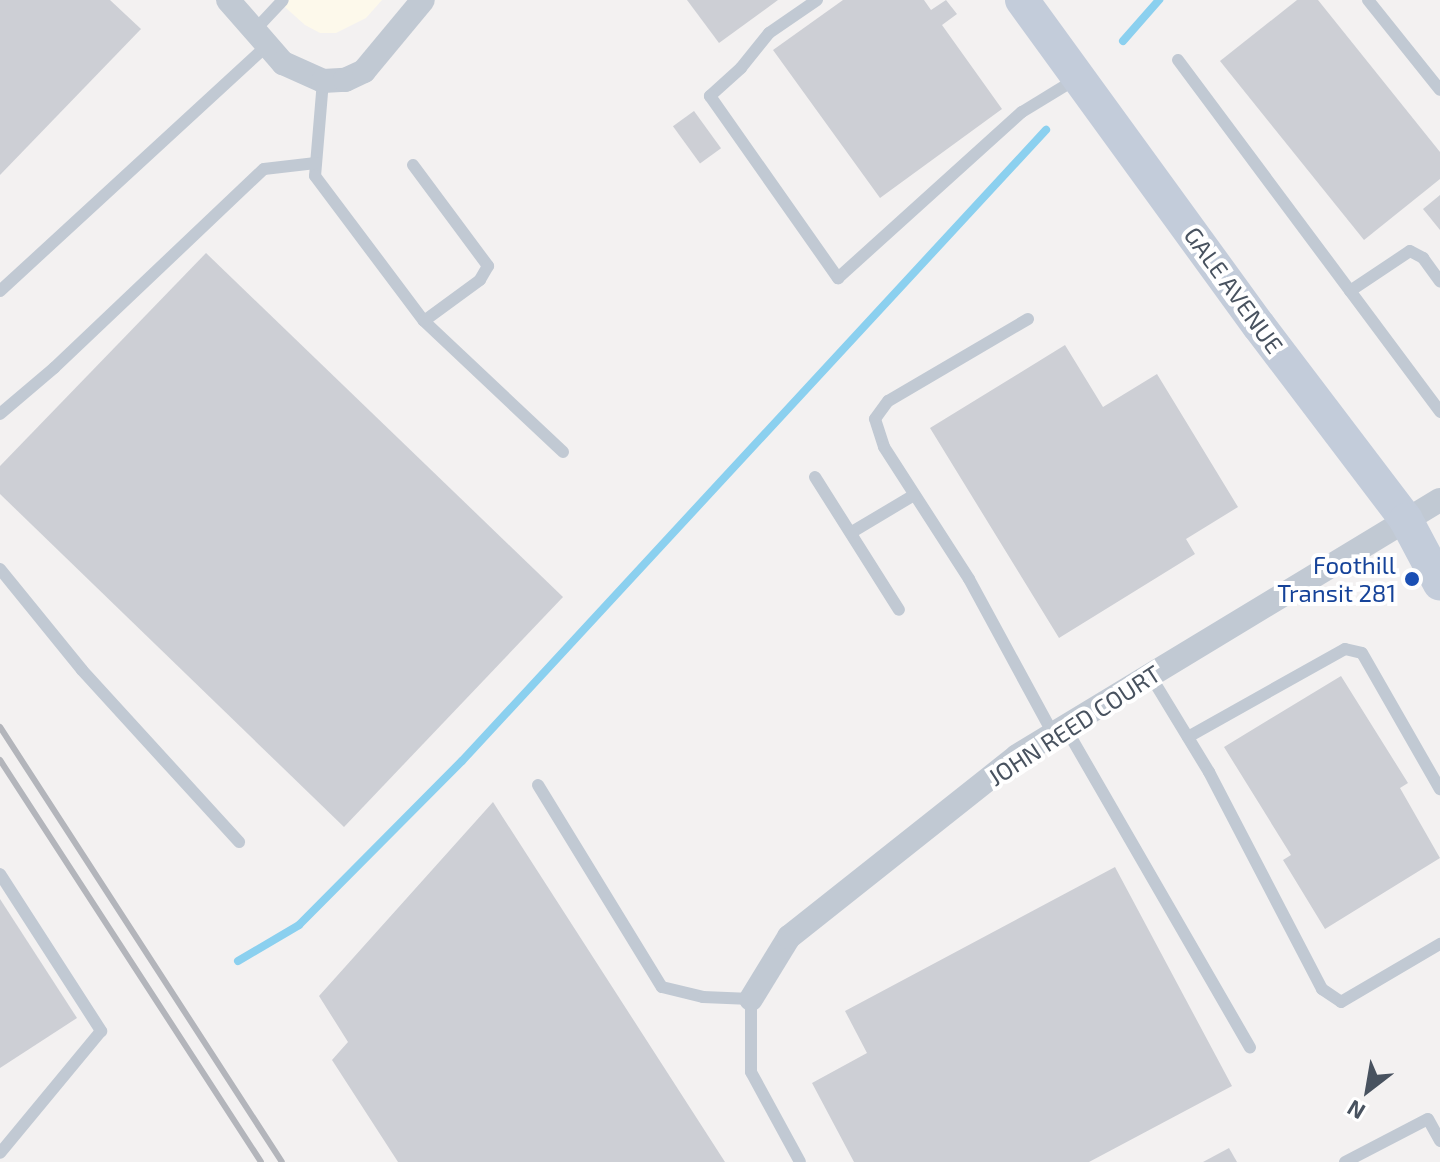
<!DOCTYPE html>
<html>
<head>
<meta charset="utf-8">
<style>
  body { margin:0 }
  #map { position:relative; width:1440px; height:1162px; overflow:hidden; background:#f3f1f1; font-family:"Exo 2",sans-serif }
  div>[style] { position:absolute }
  .commercial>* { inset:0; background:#fdf9eb }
  .stream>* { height:8px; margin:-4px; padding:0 4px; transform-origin:4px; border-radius:4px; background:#8bd0ef }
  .building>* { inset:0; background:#cdcfd5; transform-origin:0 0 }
  .service>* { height:12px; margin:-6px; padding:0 6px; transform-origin:6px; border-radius:6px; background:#c1c9d3 }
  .minor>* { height:24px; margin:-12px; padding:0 12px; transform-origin:12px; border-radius:12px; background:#c1c9d3 }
  .secondary>* { height:34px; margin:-17px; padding:0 17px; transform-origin:17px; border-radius:17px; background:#c3ccda }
  .rail>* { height:6px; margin:-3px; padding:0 3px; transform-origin:3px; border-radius:3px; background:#b3b5bb }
  .dots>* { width:22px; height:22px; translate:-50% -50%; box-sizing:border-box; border:4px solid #fff; border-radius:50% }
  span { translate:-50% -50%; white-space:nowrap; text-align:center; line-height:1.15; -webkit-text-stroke:8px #fff; paint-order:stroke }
  .street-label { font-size:24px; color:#48525f }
  .transit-label { font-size:24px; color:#164399 }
  .right { translate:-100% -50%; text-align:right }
  .north { position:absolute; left:1328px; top:1050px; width:80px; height:80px; -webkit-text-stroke:6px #fff; paint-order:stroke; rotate:211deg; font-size:22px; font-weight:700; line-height:32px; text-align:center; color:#48525f }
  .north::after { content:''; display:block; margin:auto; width:28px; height:36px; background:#48525f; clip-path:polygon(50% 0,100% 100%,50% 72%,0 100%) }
</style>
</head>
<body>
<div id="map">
  <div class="commercial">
    <i style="clip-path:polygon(277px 0,382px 0,366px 18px,336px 33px,320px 33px,305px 25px)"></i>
  </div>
  <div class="stream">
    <i style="left:1123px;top:41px;width:55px;rotate:-48.7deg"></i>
    <i style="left:238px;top:961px;width:71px;rotate:-30.5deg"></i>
    <i style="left:299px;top:925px;width:231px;rotate:-45.2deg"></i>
    <i style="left:462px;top:761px;width:860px;rotate:-47.22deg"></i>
  </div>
  <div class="building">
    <i style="clip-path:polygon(0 0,110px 0,141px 29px,0 175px)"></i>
    <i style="clip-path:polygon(687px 0,778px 0,719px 43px)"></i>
    <i style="clip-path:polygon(843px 0,924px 0,931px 10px,946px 0,957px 14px,942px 25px,1002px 109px,880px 198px,773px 50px)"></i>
    <i style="clip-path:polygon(1297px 0,1318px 0,1440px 152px,1440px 179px,1364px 240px,1220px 61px)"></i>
    <i style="left:694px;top:111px;width:46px;height:26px;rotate:54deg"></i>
    <i style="clip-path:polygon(1440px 195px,1440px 230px,1423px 209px)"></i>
    <i style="clip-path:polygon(206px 253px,563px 597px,344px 827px,0 494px,0 466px)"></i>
    <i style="clip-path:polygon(1065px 345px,1103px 407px,1157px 374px,1238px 507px,1186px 539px,1195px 554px,1059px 638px,930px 428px)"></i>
    <i style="clip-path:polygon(1341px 676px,1408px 783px,1400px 788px,1440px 858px,1325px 929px,1283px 860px,1291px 855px,1224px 747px)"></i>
    <i style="clip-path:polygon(493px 802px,725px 1162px,398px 1162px,332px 1060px,348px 1042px,319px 996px)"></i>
    <i style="clip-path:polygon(1115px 867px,1232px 1086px,1089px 1162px,854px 1162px,812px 1083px,867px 1053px,845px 1011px)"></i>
    <i style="clip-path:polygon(0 899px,77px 1018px,0 1068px)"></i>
    <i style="clip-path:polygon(1229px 1148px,1237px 1162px,1203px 1162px)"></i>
  </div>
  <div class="service">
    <i style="left:817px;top:0;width:58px;rotate:145.5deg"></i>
    <i style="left:769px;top:33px;width:45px;rotate:128.7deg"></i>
    <i style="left:741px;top:68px;width:42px;rotate:137.9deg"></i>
    <i style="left:710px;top:96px;width:223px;rotate:54.9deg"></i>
    <i style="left:838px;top:278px;width:248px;rotate:-42.1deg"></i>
    <i style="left:1022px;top:112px;width:63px;rotate:-31.4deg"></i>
    <i style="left:1368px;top:0;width:115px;rotate:51.3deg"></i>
    <i style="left:254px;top:31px;width:42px;rotate:-46.9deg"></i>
    <i style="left:1178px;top:60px;width:439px;rotate:53.3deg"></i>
    <i style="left:323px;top:81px;width:95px;rotate:94.8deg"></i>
    <i style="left:315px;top:176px;width:181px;rotate:53.1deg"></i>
    <i style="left:424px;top:321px;width:191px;rotate:43.3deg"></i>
    <i style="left:413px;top:165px;width:126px;rotate:53.4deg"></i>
    <i style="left:488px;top:266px;width:16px;rotate:120deg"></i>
    <i style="left:480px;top:280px;width:69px;rotate:143.8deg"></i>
    <i style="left:0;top:291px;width:362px;rotate:-42.6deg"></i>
    <i style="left:1350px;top:291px;width:72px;rotate:-33.7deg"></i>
    <i style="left:1410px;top:251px;width:15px;rotate:28deg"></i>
    <i style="left:1423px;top:258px;width:29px;rotate:54deg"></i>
    <i style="left:1028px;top:319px;width:162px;rotate:149.6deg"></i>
    <i style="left:888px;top:401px;width:22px;rotate:126deg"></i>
    <i style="left:875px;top:419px;width:29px;rotate:72deg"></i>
    <i style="left:884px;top:447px;width:157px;rotate:57.2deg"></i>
    <i style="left:969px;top:579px;width:176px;rotate:61.5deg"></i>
    <i style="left:0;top:414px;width:71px;rotate:-40.4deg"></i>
    <i style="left:54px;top:368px;width:289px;rotate:-43.5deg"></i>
    <i style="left:264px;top:169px;width:52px;rotate:-6.6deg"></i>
    <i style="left:815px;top:477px;width:157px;rotate:57.7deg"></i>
    <i style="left:852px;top:532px;width:72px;rotate:-30.8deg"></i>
    <i style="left:0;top:569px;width:130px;rotate:50.9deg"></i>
    <i style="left:82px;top:670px;width:233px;rotate:47.6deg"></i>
    <i style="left:1150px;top:675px;width:114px;rotate:58.7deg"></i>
    <i style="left:1209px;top:772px;width:245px;rotate:62.5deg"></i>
    <i style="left:1322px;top:989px;width:23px;rotate:34deg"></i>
    <i style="left:1341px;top:1002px;width:115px;rotate:-30.4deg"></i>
    <i style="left:1065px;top:727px;width:370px;rotate:60deg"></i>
    <i style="left:1188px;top:737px;width:180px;rotate:-29.3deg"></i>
    <i style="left:1345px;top:649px;width:17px;rotate:13deg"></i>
    <i style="left:1362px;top:653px;width:157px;rotate:60.2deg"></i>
    <i style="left:538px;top:785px;width:237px;rotate:58.5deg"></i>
    <i style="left:662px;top:987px;width:42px;rotate:13.7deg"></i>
    <i style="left:703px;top:997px;width:48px;rotate:2.4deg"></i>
    <i style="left:751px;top:999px;width:73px;rotate:90deg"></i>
    <i style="left:751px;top:1072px;width:102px;rotate:61.4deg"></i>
    <i style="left:0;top:874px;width:187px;rotate:57.2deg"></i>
    <i style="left:101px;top:1031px;width:158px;rotate:129.6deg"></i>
    <i style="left:1345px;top:1162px;width:93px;rotate:-27.4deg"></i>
    <i style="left:1428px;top:1119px;width:25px;rotate:61deg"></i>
  </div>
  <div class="minor">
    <i style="left:228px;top:0;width:84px;rotate:48.9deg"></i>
    <i style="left:283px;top:63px;width:44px;rotate:24.2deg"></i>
    <i style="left:323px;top:81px;width:22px;rotate:-3deg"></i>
    <i style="left:345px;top:80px;width:21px;rotate:-25deg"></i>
    <i style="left:364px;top:71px;width:92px;rotate:-50.3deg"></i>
    <i style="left:751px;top:999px;width:73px;rotate:-58.5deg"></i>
    <i style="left:789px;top:937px;width:291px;rotate:-38.4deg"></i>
    <i style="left:1017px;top:756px;width:494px;rotate:-31.2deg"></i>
  </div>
  <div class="secondary">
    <i style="left:1022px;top:0;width:403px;rotate:54deg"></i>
    <i style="left:1259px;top:326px;width:243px;rotate:52.8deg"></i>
    <i style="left:1406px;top:520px;width:72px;rotate:62deg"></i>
  </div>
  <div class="rail">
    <i style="left:0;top:727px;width:518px;rotate:57.05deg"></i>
    <i style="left:0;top:760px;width:479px;rotate:57deg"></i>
  </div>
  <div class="dots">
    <i style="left:1412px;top:579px;background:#1a4fb4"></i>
  </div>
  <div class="street-label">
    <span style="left:1234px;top:290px;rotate:54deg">GALE AVENUE</span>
    <span style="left:1074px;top:725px;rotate:-33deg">JOHN REED COURT</span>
  </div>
  <div class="transit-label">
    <span class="right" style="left:1396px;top:579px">Foothill<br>Transit 281</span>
  </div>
  <div class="north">N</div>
</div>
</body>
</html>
